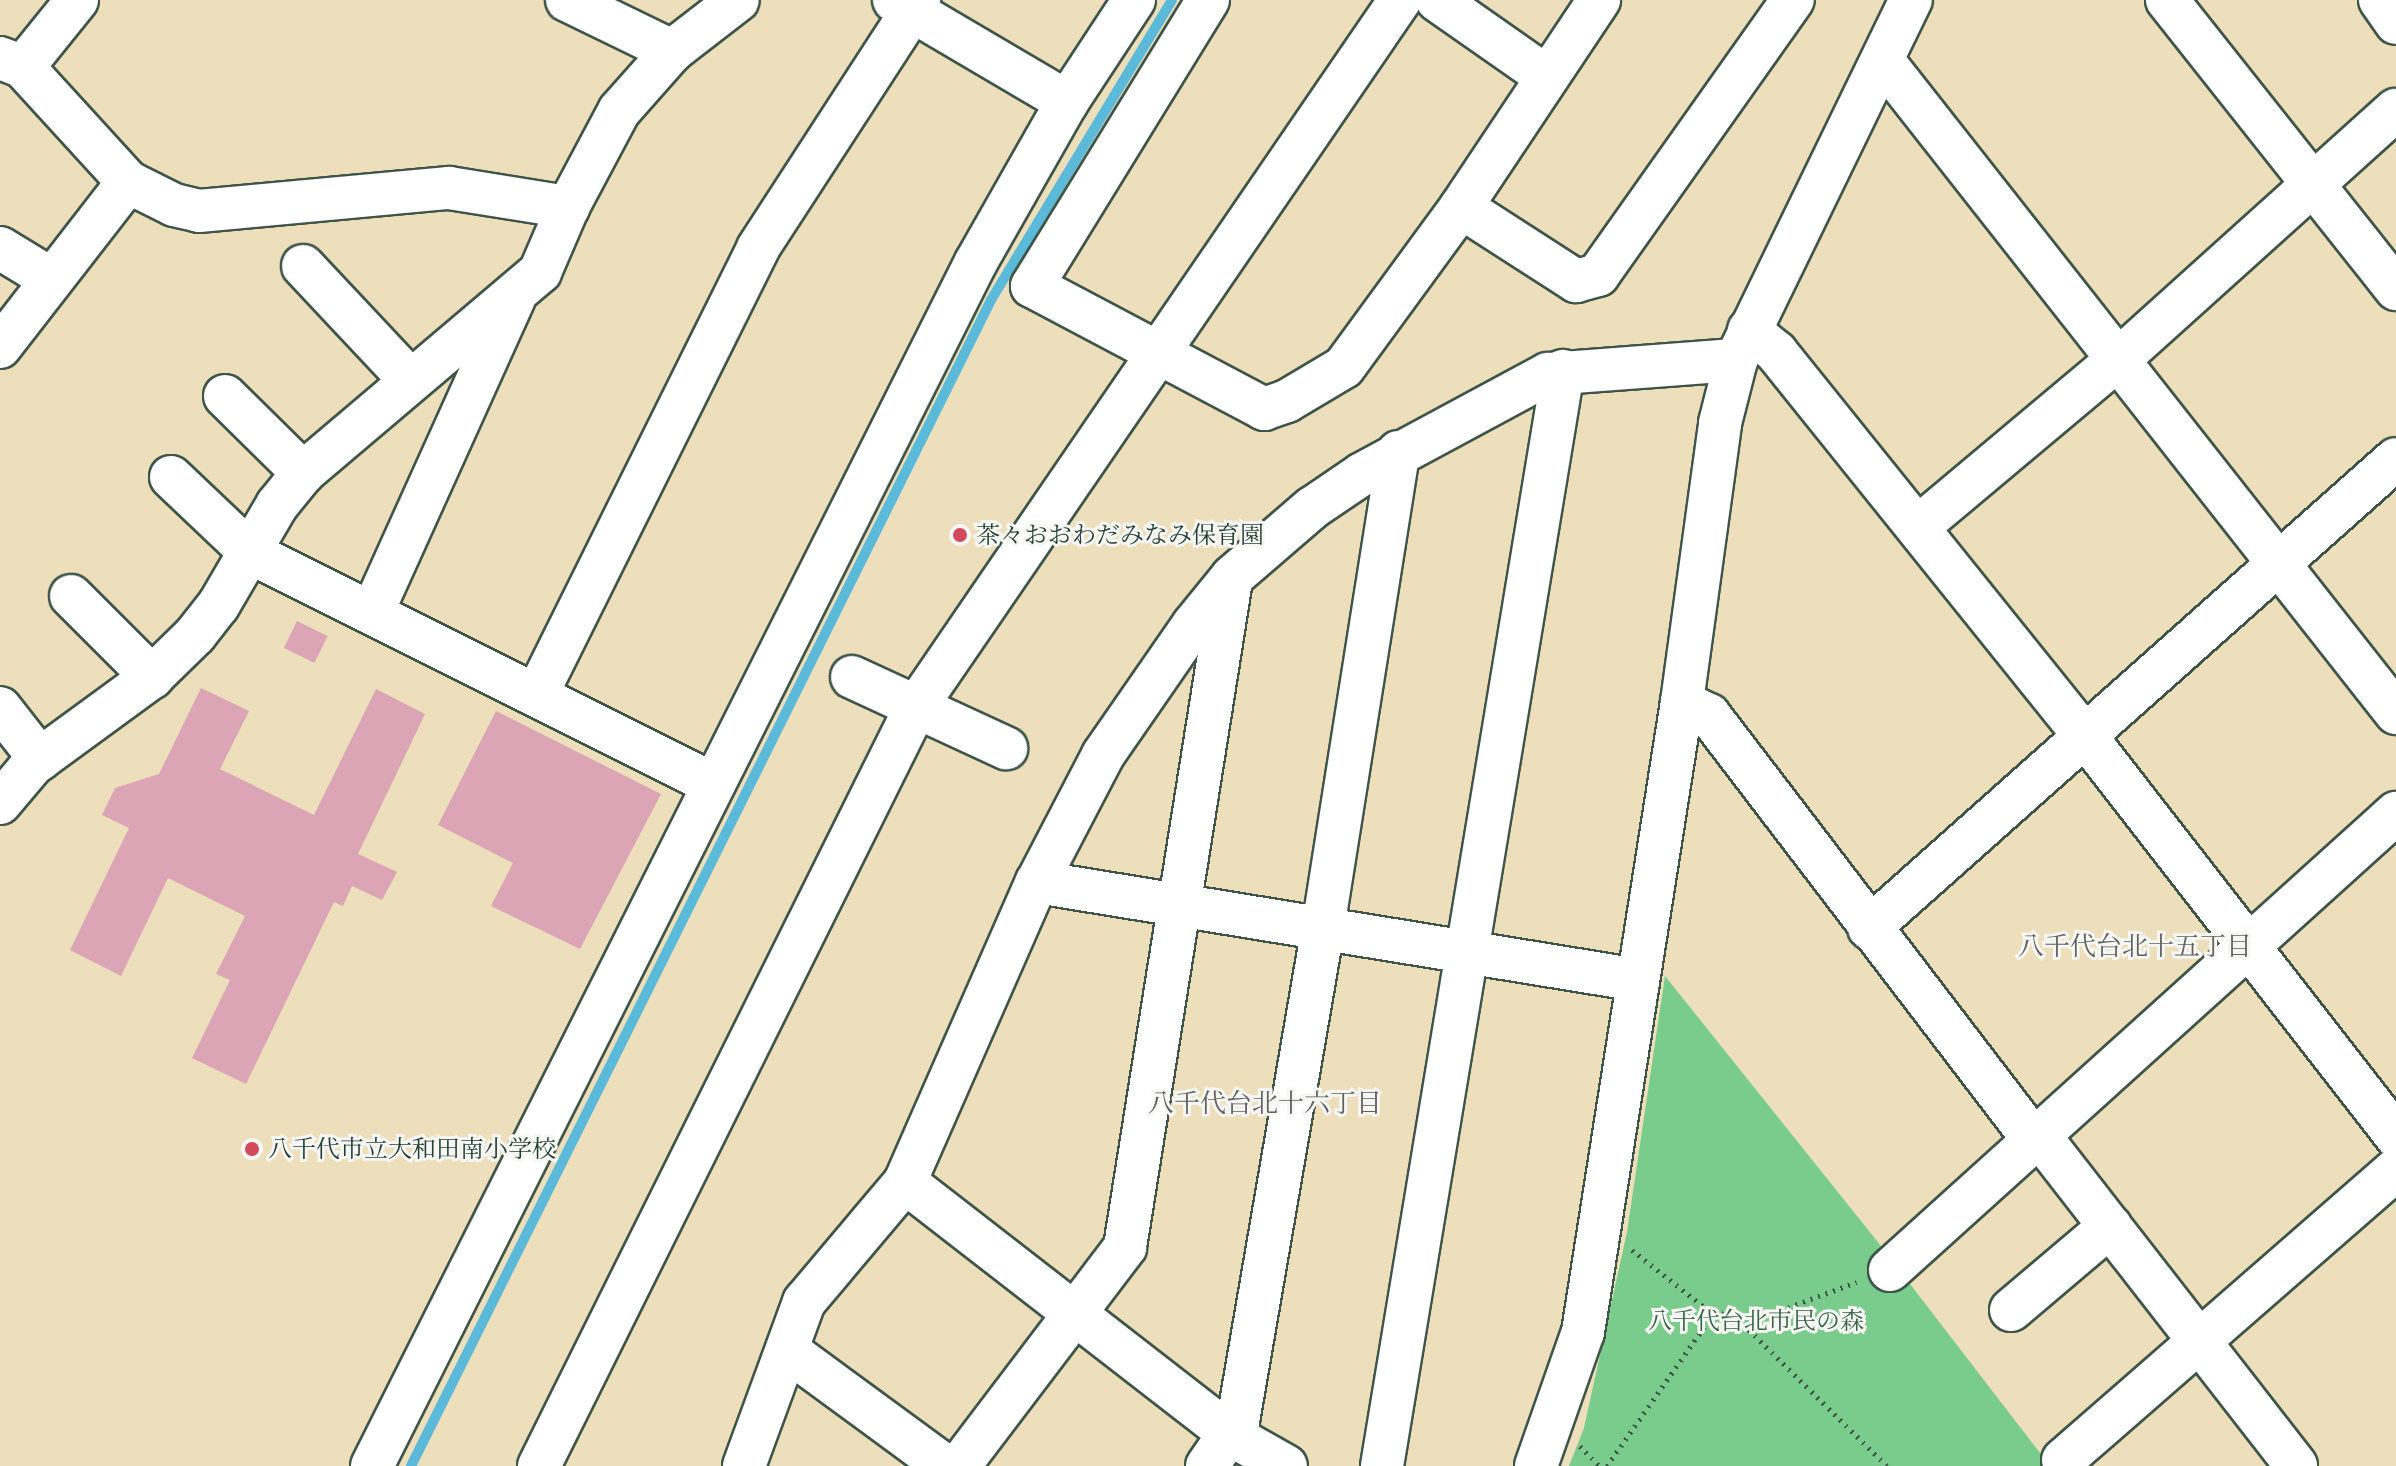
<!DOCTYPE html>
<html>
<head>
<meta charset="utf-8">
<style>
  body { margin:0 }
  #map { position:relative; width:2396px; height:1466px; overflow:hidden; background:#eddebc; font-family:"Gentium Book Plus","Noto Serif JP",serif }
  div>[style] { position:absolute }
  .green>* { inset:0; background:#7acc8d }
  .stream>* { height:10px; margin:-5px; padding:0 5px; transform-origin:5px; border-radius:5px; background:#5bbad9 }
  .building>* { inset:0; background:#dba5b6; transform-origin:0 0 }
  .path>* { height:5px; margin-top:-2.5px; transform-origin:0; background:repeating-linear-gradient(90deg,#3e5548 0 2px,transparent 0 8px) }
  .roads { filter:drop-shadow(2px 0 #3e5548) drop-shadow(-2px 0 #3e5548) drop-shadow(0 2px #3e5548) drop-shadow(0 -2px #3e5548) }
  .minor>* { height:42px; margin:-21px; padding:0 21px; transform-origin:21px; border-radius:21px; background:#fff }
  .dots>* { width:22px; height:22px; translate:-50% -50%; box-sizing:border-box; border:4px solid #f6f6f2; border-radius:50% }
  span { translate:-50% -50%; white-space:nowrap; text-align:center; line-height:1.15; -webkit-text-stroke:6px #f6f6f2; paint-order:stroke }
  .poi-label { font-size:24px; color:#1f3d34 }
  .left { translate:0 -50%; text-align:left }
  .park-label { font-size:24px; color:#36614a }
  .neighbourhood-label { font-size:26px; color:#616162 }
</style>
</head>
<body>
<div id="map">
  <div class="green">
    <i style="clip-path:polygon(1665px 976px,1877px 1241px,2050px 1466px,1569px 1466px,1584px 1428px,1627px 1232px)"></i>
  </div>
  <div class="stream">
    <i style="left:411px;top:1466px;width:1302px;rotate:-63.55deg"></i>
    <i style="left:991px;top:300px;width:350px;rotate:-58.9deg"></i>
  </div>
  <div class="building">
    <i style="left:297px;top:621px;width:34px;height:30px;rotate:26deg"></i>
    <i style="clip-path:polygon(201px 688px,249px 711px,220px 769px,314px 815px,376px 689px,425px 714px,358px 854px,397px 872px,382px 900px,352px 886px,343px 906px,334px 902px,246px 1084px,192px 1058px,230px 980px,216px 974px,245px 916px,168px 878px,121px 976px,70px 950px,129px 828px,102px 815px,115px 788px,159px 774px)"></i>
    <i style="clip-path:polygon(496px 711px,661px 794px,580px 949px,491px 906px,513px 863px,438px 825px)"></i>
  </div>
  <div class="path">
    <i style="left:1632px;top:1250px;width:103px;rotate:38.3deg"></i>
    <i style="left:1743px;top:1324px;width:202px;rotate:44.6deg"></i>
    <i style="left:1580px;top:1446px;width:28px;rotate:46deg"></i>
    <i style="left:1607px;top:1466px;width:185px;rotate:-55.1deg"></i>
    <i style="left:1713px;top:1314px;width:8px;rotate:-7deg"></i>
    <i style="left:1721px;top:1313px;width:25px;rotate:27deg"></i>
    <i style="left:1743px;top:1324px;width:121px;rotate:-20.2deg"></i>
  </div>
  <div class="roads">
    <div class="minor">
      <i style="left:567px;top:0;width:117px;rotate:25.9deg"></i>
      <i style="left:894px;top:0;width:201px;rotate:30.5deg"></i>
      <i style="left:1208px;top:0;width:336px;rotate:121.6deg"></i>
      <i style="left:1032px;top:286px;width:263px;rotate:27.9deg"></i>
      <i style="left:1264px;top:409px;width:24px;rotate:-19deg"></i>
      <i style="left:1287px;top:401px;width:66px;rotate:-30.8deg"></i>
      <i style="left:1344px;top:367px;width:198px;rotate:-53.8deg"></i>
      <i style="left:1461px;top:207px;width:249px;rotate:-56.3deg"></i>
      <i style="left:1437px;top:0;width:134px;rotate:35deg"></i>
      <i style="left:2167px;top:0;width:369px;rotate:51.6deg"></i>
      <i style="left:2380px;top:0;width:28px;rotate:55deg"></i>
      <i style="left:0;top:58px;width:25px;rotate:21deg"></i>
      <i style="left:23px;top:67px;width:156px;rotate:47.6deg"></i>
      <i style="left:128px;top:182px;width:51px;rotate:26.6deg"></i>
      <i style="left:174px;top:205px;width:26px;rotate:13deg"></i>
      <i style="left:199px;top:211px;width:251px;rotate:-5.3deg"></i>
      <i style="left:449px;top:188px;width:121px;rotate:9.1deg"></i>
      <i style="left:1883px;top:61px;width:830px;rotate:51.8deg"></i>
      <i style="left:23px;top:67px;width:86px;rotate:-51.1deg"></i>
      <i style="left:1461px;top:207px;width:137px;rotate:32.8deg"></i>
      <i style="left:1576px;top:281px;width:23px;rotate:-15deg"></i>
      <i style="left:1598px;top:275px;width:337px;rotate:-54.7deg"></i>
      <i style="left:0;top:248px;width:60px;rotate:31.3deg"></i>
      <i style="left:303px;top:266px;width:156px;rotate:46.8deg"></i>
      <i style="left:1749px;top:330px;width:35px;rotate:39deg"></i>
      <i style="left:1776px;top:352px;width:494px;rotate:51.2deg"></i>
      <i style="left:2086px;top:737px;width:505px;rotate:52.15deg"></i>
      <i style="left:0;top:347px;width:209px;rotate:-52.2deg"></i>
      <i style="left:225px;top:396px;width:110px;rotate:44.6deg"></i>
      <i style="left:171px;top:477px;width:110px;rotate:43.5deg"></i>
      <i style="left:251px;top:553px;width:517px;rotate:26.57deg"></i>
      <i style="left:1918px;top:527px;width:275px;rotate:-40deg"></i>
      <i style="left:2129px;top:350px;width:359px;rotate:-42deg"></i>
      <i style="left:71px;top:596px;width:115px;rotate:45deg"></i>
      <i style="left:372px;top:613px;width:346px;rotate:-65.7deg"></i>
      <i style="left:852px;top:677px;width:170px;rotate:24.8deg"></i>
      <i style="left:537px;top:694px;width:498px;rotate:-63.6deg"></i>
      <i style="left:758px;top:248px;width:296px;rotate:-57deg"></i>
      <i style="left:1682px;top:702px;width:30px;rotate:26deg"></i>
      <i style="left:1709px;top:715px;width:534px;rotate:52.61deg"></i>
      <i style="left:0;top:708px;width:65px;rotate:51.9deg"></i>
      <i style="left:0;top:803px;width:51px;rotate:-49.8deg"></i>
      <i style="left:33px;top:764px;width:147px;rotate:-36.2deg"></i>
      <i style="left:152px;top:677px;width:60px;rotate:-44.3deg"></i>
      <i style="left:195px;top:635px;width:37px;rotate:-52deg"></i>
      <i style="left:218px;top:606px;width:117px;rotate:-59.7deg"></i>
      <i style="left:277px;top:505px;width:41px;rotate:-50.9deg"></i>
      <i style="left:303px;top:473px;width:311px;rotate:-40.3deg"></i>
      <i style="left:540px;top:272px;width:71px;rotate:-66.7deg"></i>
      <i style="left:568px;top:207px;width:109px;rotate:-62deg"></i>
      <i style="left:619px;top:111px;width:80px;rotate:-48.5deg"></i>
      <i style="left:672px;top:51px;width:83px;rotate:-37.7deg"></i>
      <i style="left:1037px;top:882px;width:609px;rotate:9.26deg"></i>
      <i style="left:1869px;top:928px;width:705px;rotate:-41.67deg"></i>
      <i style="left:2038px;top:1134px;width:420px;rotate:52.1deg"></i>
      <i style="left:905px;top:1182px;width:413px;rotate:37.8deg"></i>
      <i style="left:1231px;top:1435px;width:63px;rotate:29.4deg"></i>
      <i style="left:1890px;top:1270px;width:682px;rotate:-42.09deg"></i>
      <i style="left:2011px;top:1310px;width:130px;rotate:-40.3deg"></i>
      <i style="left:787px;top:1350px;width:196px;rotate:36.3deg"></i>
      <i style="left:2063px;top:1460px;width:442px;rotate:-41.1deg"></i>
      <i style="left:372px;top:1466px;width:1347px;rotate:-63.36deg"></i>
      <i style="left:976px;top:262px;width:184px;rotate:-60.4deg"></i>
      <i style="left:1067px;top:102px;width:122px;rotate:-56.7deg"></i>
      <i style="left:539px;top:1466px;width:847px;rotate:-63.59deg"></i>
      <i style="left:916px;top:707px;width:857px;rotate:-55.61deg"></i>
      <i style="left:744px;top:1466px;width:175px;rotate:-69.9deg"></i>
      <i style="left:804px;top:1302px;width:157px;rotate:-49.9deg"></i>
      <i style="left:905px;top:1182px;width:328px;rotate:-66.3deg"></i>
      <i style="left:1037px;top:882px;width:143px;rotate:-62.5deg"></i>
      <i style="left:1103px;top:755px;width:158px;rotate:-55.3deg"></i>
      <i style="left:1193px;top:625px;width:62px;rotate:-50.9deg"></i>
      <i style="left:1232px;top:577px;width:106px;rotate:-40.8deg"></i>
      <i style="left:1312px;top:508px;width:60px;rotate:-34.2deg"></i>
      <i style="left:1362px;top:474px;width:211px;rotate:-28.3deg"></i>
      <i style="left:1548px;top:374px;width:189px;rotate:-4.3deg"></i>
      <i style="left:959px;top:1466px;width:275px;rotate:-52.8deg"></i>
      <i style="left:1125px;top:1247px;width:675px;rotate:-80.97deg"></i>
      <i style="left:1207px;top:1466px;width:55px;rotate:-55.4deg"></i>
      <i style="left:1238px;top:1421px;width:500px;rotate:-80.22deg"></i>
      <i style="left:1323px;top:928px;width:482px;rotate:-81deg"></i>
      <i style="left:1382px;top:1466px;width:1110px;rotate:-80.61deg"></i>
      <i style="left:1536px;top:1466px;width:142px;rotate:-70.7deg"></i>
      <i style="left:1583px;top:1332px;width:638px;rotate:-81.07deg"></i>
      <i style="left:1682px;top:702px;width:282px;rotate:-82.2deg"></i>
      <i style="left:1720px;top:423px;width:65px;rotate:-75.7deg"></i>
      <i style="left:1736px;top:360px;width:400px;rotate:-64.1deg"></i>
    </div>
  </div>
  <div class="dots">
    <i style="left:960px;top:535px;background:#d1495b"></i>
    <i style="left:252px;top:1149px;background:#d1495b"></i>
  </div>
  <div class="poi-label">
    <span class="left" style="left:976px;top:535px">茶々おおわだみなみ保育園</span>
    <span class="left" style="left:268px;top:1149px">八千代市立大和田南小学校</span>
  </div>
  <div class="park-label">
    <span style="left:1756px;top:1321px">八千代台北市民の森</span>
  </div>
  <div class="neighbourhood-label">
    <span style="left:2135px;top:946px">八千代台北十五丁目</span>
    <span style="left:1265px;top:1103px">八千代台北十六丁目</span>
  </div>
</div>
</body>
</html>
